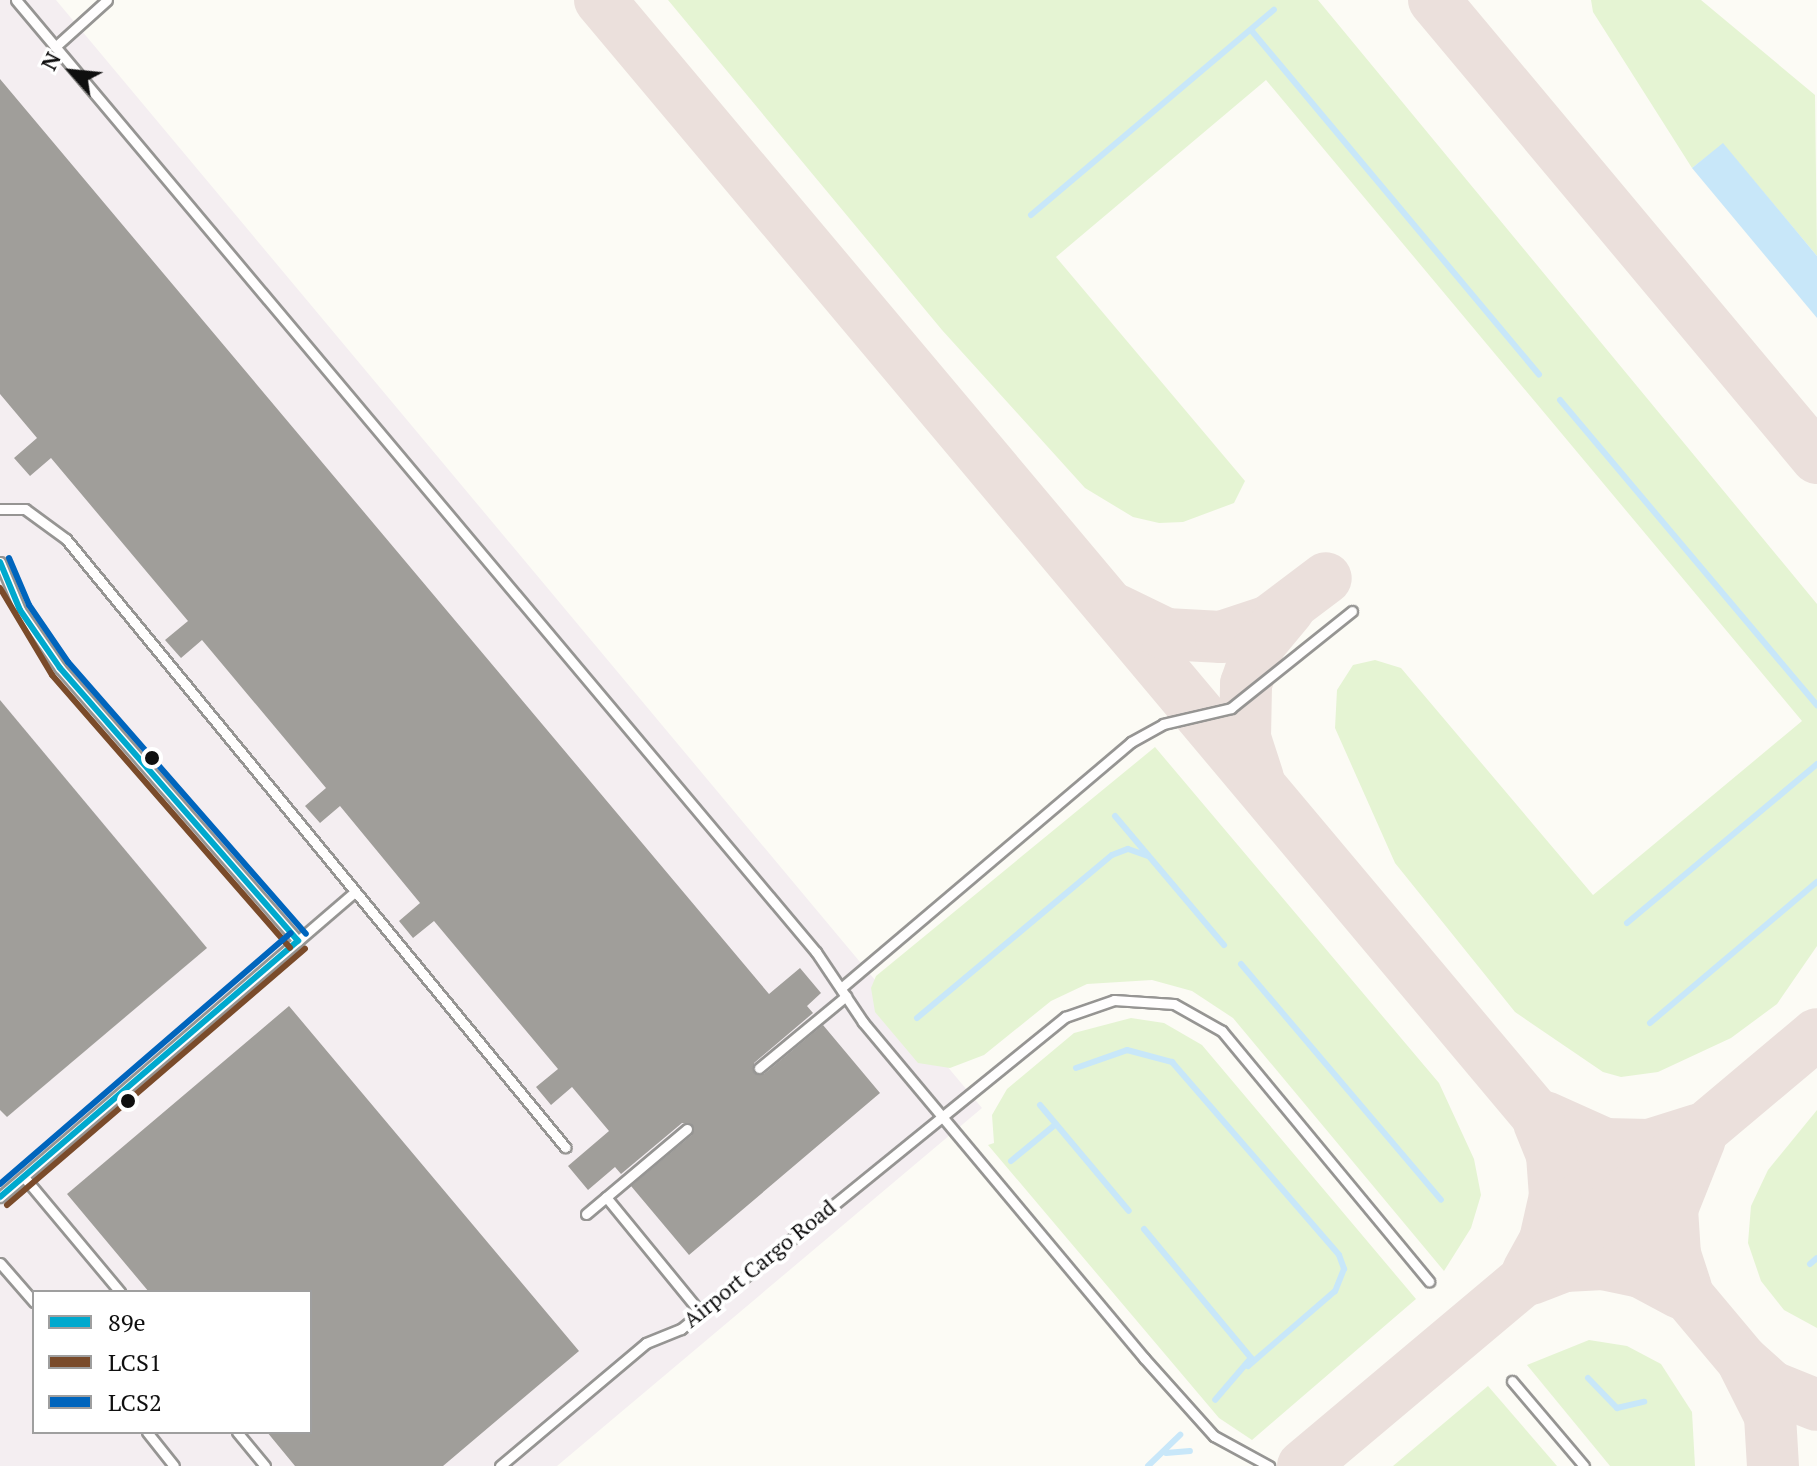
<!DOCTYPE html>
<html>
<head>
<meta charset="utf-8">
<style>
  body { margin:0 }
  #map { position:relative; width:1817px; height:1466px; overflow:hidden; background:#fcfbf5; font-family:"PT Serif",serif }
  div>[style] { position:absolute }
  .industrial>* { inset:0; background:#f4eef1 }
  .green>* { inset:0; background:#e5f4d3 }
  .water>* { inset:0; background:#c8e7f9 }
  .stream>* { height:6px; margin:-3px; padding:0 3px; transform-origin:3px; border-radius:3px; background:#c8e7f9 }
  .taxiway>* { height:52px; margin:-26px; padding:0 26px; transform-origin:26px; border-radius:26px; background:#ebe0dc }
  .building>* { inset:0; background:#a09e9a }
  .roads { filter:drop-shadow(2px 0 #969593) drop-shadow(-2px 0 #969593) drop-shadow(0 2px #969593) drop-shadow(0 -2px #969593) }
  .service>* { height:9px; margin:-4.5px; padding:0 4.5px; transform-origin:4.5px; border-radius:4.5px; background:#fffefe }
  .bus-1>* { height:6px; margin:-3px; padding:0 3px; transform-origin:3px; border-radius:3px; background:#00a9ce }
  .bus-2>* { height:6px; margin:-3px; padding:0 3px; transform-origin:3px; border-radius:3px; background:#7a4b2a }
  .bus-3>* { height:6px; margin:-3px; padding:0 3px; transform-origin:3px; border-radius:3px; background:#0065bd }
  .dots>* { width:22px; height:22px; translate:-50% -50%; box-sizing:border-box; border:4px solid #fff; border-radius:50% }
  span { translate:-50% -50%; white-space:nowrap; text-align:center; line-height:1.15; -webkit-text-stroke:8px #fff; paint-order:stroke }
  .street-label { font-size:22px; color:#0f0f0f }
  .legend { position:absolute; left:32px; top:1290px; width:280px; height:144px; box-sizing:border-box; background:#fff; border:2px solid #9f9f9f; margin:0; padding:10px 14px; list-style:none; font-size:24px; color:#0f0f0f }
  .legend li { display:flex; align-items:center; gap:16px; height:40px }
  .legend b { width:40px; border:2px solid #9f9f9f }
  .north { position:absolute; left:32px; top:32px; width:80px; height:80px; -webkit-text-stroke:6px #fff; paint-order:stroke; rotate:297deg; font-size:22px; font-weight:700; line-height:32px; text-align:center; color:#0f0f0f }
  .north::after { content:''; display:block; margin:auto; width:28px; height:36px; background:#0f0f0f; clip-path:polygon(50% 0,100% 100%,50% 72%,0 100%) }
</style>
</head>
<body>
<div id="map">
  <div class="industrial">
    <i style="clip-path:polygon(evenodd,0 0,56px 0,982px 1108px,557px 1466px,0 1466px,0 0,34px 1292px,310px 1292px,310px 1432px,34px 1432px,34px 1292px)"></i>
  </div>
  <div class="green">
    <i style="clip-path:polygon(668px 0,1318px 0,1817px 604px,1817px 946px,1777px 1004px,1731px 1038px,1658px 1072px,1621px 1077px,1603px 1072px,1515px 1012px,1395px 863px,1335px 728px,1337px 690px,1353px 665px,1375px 660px,1401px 668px,1593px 895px,1802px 721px,1266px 80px,1056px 257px,1245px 481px,1234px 503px,1183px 522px,1159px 523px,1133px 517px,1085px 488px,942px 330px)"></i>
    <i style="clip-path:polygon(1591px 0,1701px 0,1815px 95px,1817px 256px,1723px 144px,1692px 168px,1593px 12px)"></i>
    <i style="clip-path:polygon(1155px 747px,1439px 1083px,1474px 1159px,1481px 1195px,1471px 1228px,1444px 1271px,1233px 1018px,1192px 991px,1152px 980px,1087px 984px,1051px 1001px,984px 1055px,950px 1068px,918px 1063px,875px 1012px,871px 988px,876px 976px)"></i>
    <i style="clip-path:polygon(1131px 1018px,1164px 1023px,1202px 1045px,1416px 1299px,1252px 1440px,1219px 1418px,988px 1145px,994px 1143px,992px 1115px,1007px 1089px,1074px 1033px)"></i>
    <i style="clip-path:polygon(1817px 1110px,1817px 1328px,1784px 1310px,1761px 1281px,1748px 1243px,1751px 1206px,1768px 1170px)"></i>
    <i style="clip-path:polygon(1589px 1340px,1627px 1346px,1661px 1364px,1692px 1412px,1695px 1466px,1610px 1466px,1527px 1365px)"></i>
    <i style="clip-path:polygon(1488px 1386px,1557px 1466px,1393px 1466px)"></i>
  </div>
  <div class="water">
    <i style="clip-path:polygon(1723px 143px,1817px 256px,1817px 318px,1692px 168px)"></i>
  </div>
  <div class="stream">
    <i style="left:1251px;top:30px;width:449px;rotate:50.1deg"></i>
    <i style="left:1031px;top:215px;width:318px;rotate:-40.2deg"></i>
    <i style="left:1560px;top:400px;width:399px;rotate:49.9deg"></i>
    <i style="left:1115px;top:816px;width:169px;rotate:49.8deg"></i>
    <i style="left:1627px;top:923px;width:248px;rotate:-39.9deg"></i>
    <i style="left:1241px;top:964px;width:309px;rotate:49.7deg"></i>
    <i style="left:917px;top:1018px;width:254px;rotate:-39.9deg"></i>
    <i style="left:1112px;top:855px;width:17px;rotate:-21deg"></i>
    <i style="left:1128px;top:849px;width:21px;rotate:19deg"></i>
    <i style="left:1650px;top:1023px;width:219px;rotate:-40.2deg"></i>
    <i style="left:1076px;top:1068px;width:54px;rotate:-19.4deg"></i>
    <i style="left:1127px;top:1050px;width:47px;rotate:14.9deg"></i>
    <i style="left:1172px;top:1062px;width:255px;rotate:49.1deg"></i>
    <i style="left:1339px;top:1255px;width:15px;rotate:70deg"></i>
    <i style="left:1344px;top:1269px;width:24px;rotate:112deg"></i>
    <i style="left:1335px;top:1291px;width:115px;rotate:139.2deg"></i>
    <i style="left:1040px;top:1105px;width:138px;rotate:50deg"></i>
    <i style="left:1011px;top:1161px;width:58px;rotate:-39.4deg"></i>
    <i style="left:1144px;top:1229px;width:168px;rotate:50.3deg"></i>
    <i style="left:1251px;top:1358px;width:55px;rotate:130.6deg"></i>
    <i style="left:1810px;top:1264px;width:9px;rotate:-41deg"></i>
    <i style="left:1588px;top:1378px;width:42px;rotate:46deg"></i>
    <i style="left:1617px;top:1408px;width:28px;rotate:-13deg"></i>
    <i style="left:1166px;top:1453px;width:24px;rotate:-5deg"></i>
    <i style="left:1148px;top:1466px;width:45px;rotate:-44.1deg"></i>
  </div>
  <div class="taxiway">
    <i style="left:600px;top:0;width:1777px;rotate:49.98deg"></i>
    <i style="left:1743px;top:1361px;width:39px;rotate:42deg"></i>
    <i style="left:1772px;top:1387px;width:48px;rotate:21.8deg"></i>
    <i style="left:1434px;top:0;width:597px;rotate:50.1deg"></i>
    <i style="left:1117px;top:610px;width:55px;rotate:26.1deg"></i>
    <i style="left:1166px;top:634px;width:55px;rotate:3.1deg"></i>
    <i style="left:1221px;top:637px;width:51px;rotate:-18.4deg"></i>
    <i style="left:1269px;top:621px;width:71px;rotate:-37deg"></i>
    <i style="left:1258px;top:778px;width:42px;rotate:-108deg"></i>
    <i style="left:1245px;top:738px;width:54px;rotate:-88.9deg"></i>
    <i style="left:1246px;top:684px;width:42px;rotate:-70.7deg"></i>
    <i style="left:1260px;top:644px;width:45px;rotate:-50.4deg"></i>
    <i style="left:1545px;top:1117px;width:66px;rotate:24.2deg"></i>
    <i style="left:1605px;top:1144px;width:44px;rotate:1.3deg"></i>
    <i style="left:1649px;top:1145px;width:50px;rotate:-17.4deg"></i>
    <i style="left:1528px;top:1271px;width:35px;rotate:-61deg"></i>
    <i style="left:1545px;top:1240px;width:45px;rotate:-77.2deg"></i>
    <i style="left:1555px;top:1196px;width:41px;rotate:-94.2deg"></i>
    <i style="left:1552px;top:1155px;width:35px;rotate:-112deg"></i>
    <i style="left:1531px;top:1279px;width:36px;rotate:-21deg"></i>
    <i style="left:1565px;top:1266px;width:38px;rotate:-3deg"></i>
    <i style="left:1603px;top:1264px;width:39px;rotate:12deg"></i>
    <i style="left:1641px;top:1272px;width:44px;rotate:28.3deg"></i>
    <i style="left:1686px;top:1288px;width:35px;rotate:-108deg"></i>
    <i style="left:1675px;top:1255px;width:46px;rotate:-93.7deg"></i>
    <i style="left:1672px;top:1209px;width:75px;rotate:-68.2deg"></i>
    <i style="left:1744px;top:1364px;width:58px;rotate:63.4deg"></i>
    <i style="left:1770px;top:1416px;width:50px;rotate:86.6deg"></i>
    <i style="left:1303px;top:1466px;width:671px;rotate:-40.05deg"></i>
  </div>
  <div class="building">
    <i style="clip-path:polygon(0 79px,769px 994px,800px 968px,821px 993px,807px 1006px,813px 1013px,754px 1063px,754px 1073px,764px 1074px,823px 1025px,880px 1093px,689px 1255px,631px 1186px,692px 1135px,692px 1124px,682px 1123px,621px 1174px,615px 1167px,588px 1190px,568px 1166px,609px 1131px,572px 1087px,551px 1105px,536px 1087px,558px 1069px,434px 921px,413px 938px,399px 921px,420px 903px,340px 806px,320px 823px,305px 806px,326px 788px,202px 640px,181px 658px,165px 640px,188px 621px,51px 458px,30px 476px,14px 458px,37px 438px,0 394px)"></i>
    <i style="clip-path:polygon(0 700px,207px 948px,7px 1117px,0 1110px)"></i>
    <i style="clip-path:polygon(289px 1006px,579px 1351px,443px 1466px,295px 1466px,267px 1432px,310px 1432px,310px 1292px,149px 1292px,67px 1194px)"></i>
  </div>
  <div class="roads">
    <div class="service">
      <i style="left:16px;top:0;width:1244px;rotate:49.96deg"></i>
      <i style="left:816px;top:952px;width:84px;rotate:56.1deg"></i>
      <i style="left:863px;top:1022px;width:438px;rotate:50.1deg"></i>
      <i style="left:1144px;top:1358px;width:105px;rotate:48.1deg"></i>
      <i style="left:1214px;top:1436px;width:63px;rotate:28.6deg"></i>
      <i style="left:55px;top:47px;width:70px;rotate:-42.1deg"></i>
      <i style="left:0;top:509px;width:25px"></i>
      <i style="left:25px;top:509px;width:51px;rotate:36.2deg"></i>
      <i style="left:66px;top:539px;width:787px;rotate:50.62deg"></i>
      <i style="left:0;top:562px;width:52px;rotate:67.4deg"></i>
      <i style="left:20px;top:610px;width:70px;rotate:55.4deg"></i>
      <i style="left:60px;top:668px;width:362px;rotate:48.9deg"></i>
      <i style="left:841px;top:988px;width:380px;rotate:-40.3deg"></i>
      <i style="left:1131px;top:742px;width:37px;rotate:-29deg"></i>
      <i style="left:1163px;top:724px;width:70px;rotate:-13.2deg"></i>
      <i style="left:1231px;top:708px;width:155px;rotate:-38.7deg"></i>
      <i style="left:759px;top:1068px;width:113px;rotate:-39.6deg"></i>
      <i style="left:24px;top:1177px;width:150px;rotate:50.1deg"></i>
      <i style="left:0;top:1197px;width:468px;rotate:-40.7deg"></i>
      <i style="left:606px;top:1197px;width:149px;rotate:50.7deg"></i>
      <i style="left:586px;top:1214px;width:132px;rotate:-40.1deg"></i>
      <i style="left:0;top:1263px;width:52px;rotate:48.9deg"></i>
      <i style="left:1512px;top:1381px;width:111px;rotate:49.7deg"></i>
      <i style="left:147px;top:1432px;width:43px;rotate:51.5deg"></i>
      <i style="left:237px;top:1432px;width:44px;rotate:50.5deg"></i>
      <i style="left:500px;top:1466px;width:191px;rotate:-40.1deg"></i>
      <i style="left:646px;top:1343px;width:38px;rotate:-22deg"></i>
      <i style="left:681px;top:1329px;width:495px;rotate:-39.1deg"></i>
      <i style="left:1065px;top:1017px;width:52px;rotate:-19.1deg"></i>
      <i style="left:1114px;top:1000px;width:60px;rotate:3.8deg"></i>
      <i style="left:1174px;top:1004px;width:55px;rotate:29.4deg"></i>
      <i style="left:1222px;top:1031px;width:325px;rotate:50.4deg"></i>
    </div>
  </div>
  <div class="bus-1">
    <i style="left:0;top:562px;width:52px;rotate:67.4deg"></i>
    <i style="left:20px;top:610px;width:70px;rotate:55.4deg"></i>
    <i style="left:60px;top:668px;width:362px;rotate:48.9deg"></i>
    <i style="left:0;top:1197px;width:393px;rotate:-40.7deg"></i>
  </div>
  <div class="bus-2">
    <i style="left:0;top:588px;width:101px;rotate:59.1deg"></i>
    <i style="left:52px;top:675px;width:362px;rotate:48.9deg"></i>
    <i style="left:7px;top:1205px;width:393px;rotate:-40.7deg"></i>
  </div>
  <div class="bus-3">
    <i style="left:9px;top:558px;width:51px;rotate:66.9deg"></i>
    <i style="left:29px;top:605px;width:69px;rotate:55.6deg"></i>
    <i style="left:68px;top:662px;width:361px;rotate:48.8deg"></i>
    <i style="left:0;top:1184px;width:384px;rotate:-40.8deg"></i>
  </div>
  <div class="dots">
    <i style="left:152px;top:758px;background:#0f0f0f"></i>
    <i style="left:128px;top:1101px;background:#0f0f0f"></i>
  </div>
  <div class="street-label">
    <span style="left:759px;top:1263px;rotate:-39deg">Airport Cargo Road</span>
  </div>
  <ul class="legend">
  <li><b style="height:10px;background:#00a9ce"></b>89e</li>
  <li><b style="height:10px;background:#7a4b2a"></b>LCS1</li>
  <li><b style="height:10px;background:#0065bd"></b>LCS2</li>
  </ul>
  <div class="north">N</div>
</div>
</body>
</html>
